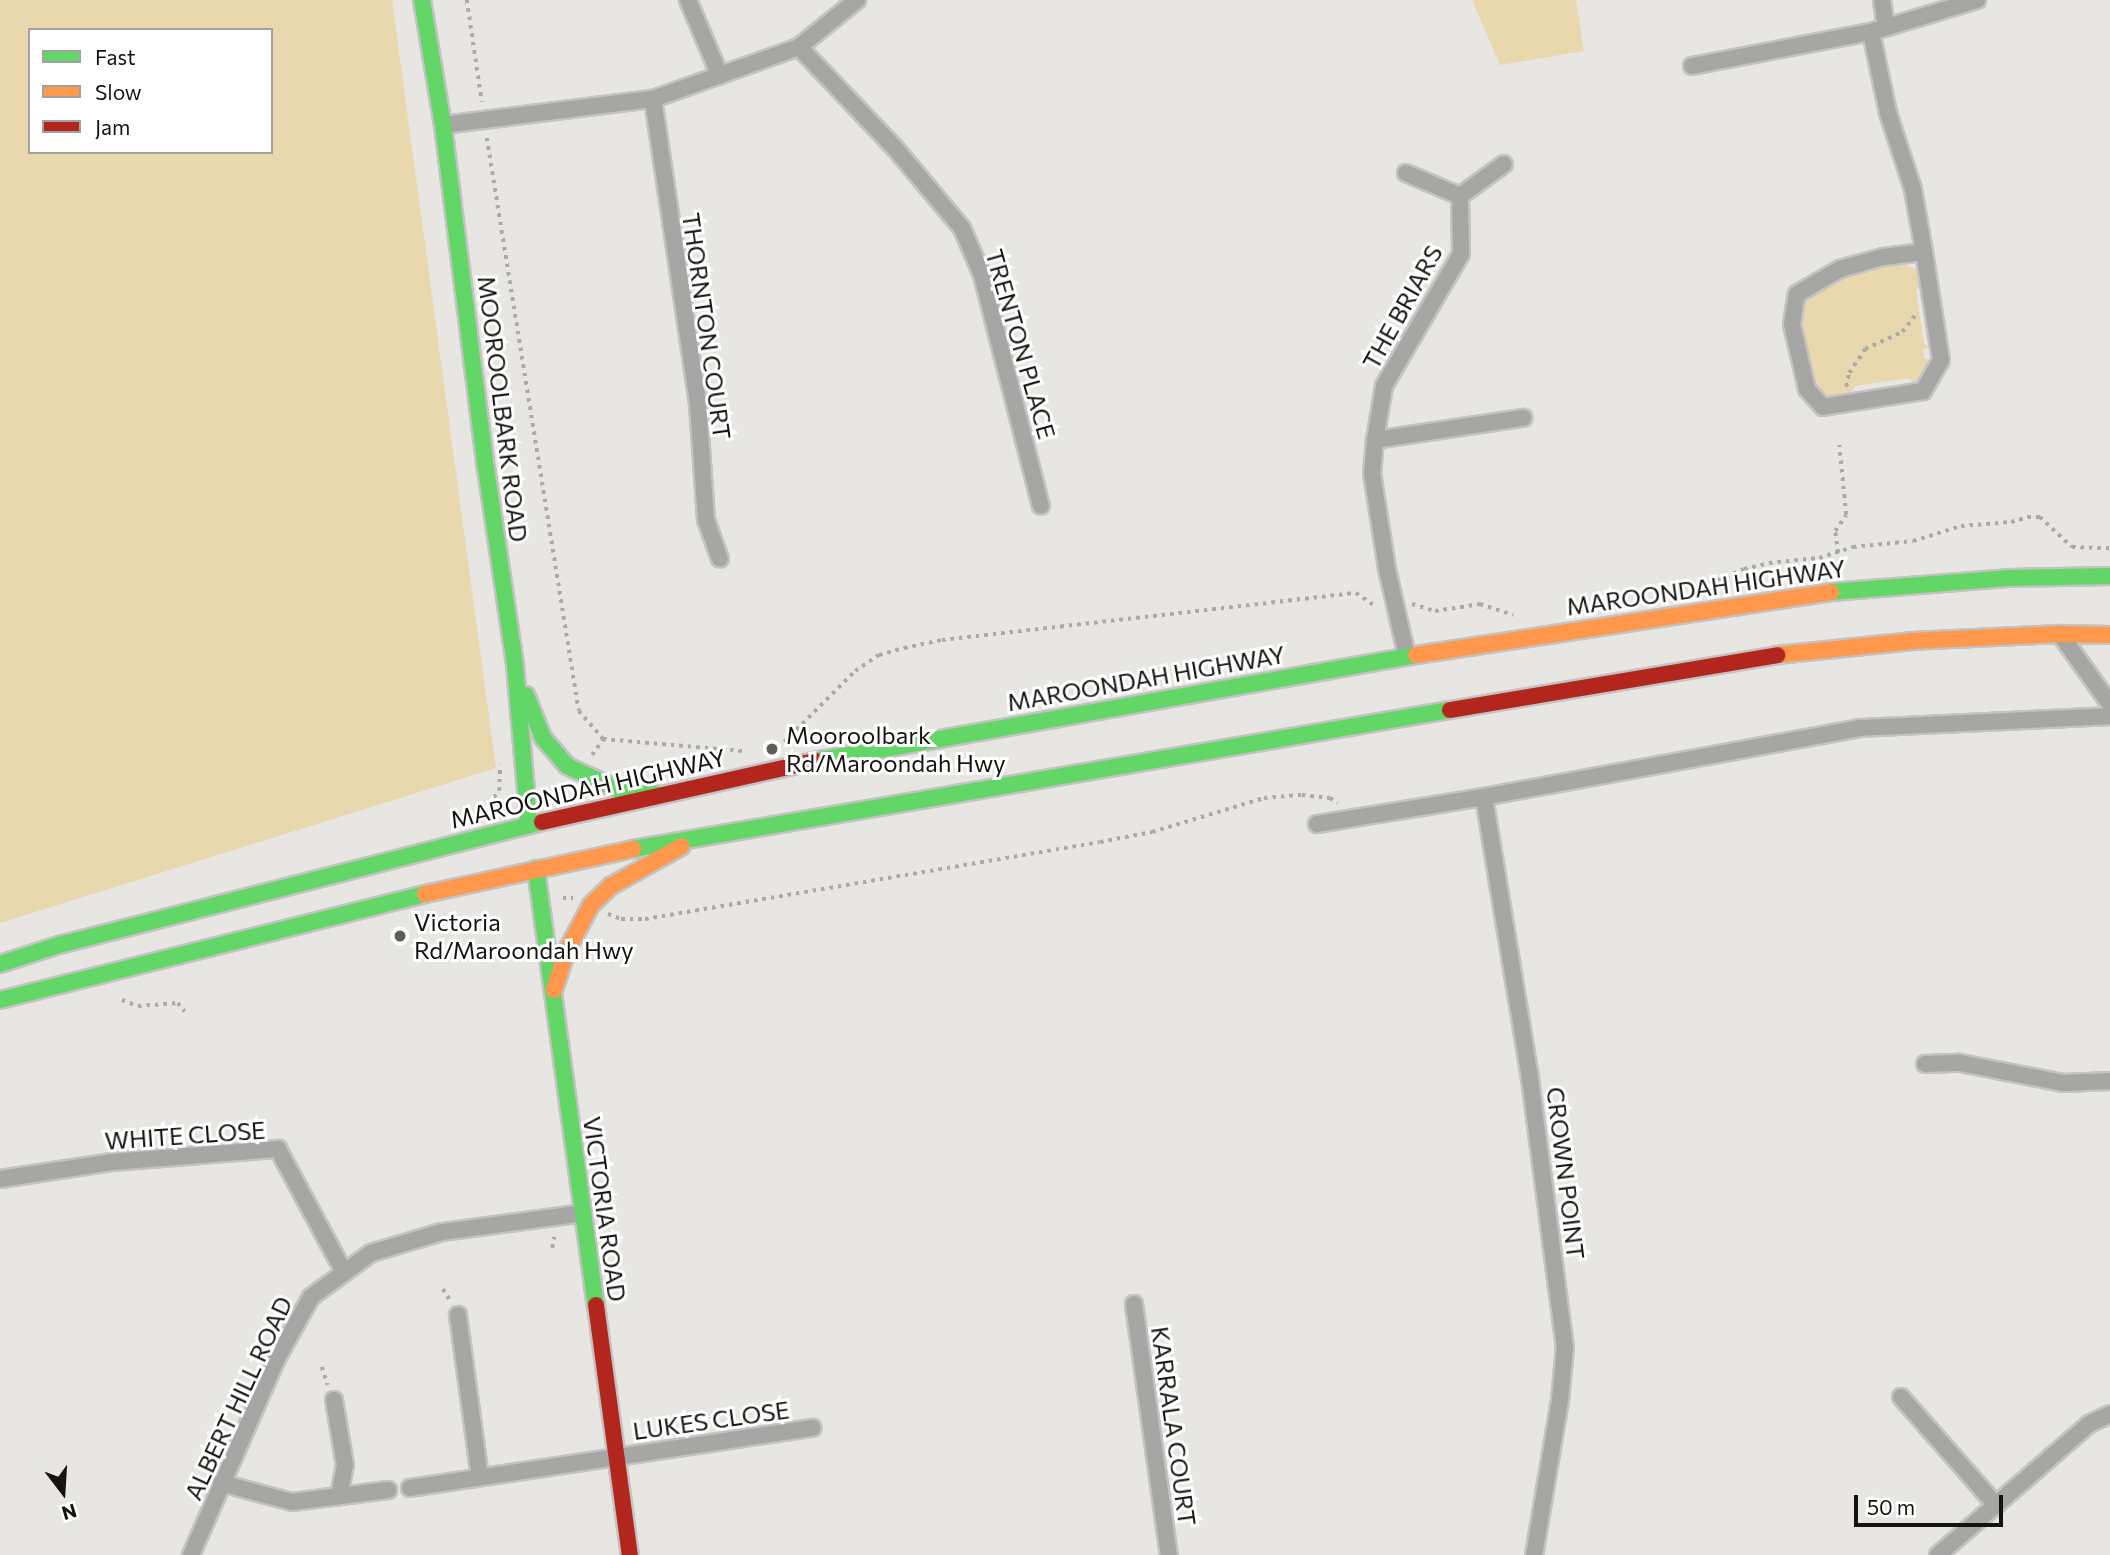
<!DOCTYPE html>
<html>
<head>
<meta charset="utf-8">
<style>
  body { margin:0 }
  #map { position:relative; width:2110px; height:1555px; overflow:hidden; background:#e7e6e2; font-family:Commissioner,sans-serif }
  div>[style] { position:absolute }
  .green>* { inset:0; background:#e9d8ad }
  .path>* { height:3.5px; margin-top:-1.75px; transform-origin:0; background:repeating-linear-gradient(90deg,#acaaa8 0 3.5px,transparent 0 8.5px) }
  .roads { filter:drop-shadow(2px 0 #c4c3c1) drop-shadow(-2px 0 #c4c3c1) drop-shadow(0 2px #c4c3c1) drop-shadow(0 -2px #c4c3c1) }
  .street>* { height:16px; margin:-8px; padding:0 8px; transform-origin:8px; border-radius:8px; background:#a6a6a5 }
  .fast>* { height:16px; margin:-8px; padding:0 8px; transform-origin:8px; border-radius:8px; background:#63d668 }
  .slow>* { height:16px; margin:-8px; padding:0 8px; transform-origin:8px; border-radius:8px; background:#ff974d }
  .jam>* { height:16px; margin:-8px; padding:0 8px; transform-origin:8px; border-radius:8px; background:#b3261e }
  .dots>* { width:19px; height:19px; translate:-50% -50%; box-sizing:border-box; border:4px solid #fff; border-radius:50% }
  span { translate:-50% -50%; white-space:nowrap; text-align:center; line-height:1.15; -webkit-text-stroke:6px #fff; paint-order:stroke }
  .street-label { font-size:24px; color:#141310 }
  .poi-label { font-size:24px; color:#141310 }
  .left { translate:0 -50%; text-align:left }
  .legend { position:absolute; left:28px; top:28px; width:245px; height:126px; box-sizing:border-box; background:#fff; border:2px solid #a1a19f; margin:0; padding:9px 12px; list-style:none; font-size:21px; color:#141310 }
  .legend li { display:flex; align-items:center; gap:14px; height:35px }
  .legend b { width:35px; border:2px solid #a1a19f }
  .north { position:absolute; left:28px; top:1457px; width:70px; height:70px; -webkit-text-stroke:5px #fff; paint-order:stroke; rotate:163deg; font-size:19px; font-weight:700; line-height:28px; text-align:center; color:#141310 }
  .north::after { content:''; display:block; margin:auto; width:24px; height:32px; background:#141310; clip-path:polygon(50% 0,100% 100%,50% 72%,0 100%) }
  .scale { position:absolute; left:1854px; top:1495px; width:149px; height:32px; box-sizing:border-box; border:4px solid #141310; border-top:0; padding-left:9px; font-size:21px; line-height:24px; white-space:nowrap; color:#141310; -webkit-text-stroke:5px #fff; paint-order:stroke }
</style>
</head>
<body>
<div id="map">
  <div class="green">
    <i style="clip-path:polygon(evenodd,0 0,392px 0,496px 768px,0 923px,0 0,30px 30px,271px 30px,271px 152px,30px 152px,30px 30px)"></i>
    <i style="clip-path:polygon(1472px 0,1576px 0,1584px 51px,1500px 65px)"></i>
    <i style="clip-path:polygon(1899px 262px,1918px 270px,1923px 282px,1916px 290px,1924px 344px,1930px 347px,1923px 350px,1924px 358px,1936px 362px,1927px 380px,1917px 384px,1908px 378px,1855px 386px,1850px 395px,1833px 398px,1823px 395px,1812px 373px,1802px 319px,1806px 300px,1813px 290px,1858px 269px)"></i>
  </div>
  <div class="path">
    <i style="left:467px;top:0;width:103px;rotate:81.6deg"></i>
    <i style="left:487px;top:138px;width:580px;rotate:80.88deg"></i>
    <i style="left:579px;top:711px;width:37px;rotate:49deg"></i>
    <i style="left:1846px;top:387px;width:14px;rotate:-78deg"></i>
    <i style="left:1849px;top:373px;width:29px;rotate:-56deg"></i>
    <i style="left:1865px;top:349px;width:41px;rotate:-24.7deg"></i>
    <i style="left:1902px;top:332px;width:23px;rotate:-52deg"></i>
    <i style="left:1838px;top:553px;width:22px;rotate:-98deg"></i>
    <i style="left:1835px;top:531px;width:19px;rotate:-55deg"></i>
    <i style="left:1846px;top:515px;width:70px;rotate:-95.7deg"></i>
    <i style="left:1710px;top:584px;width:37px;rotate:-24deg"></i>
    <i style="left:1744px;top:569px;width:26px;rotate:-13deg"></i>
    <i style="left:1769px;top:563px;width:50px;rotate:-5.7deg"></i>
    <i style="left:1819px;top:558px;width:36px;rotate:-18deg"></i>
    <i style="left:1853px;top:547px;width:60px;rotate:-5.7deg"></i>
    <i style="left:1913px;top:541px;width:50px;rotate:-17.4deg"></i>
    <i style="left:1961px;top:526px;width:50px;rotate:-4.6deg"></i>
    <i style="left:2011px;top:522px;width:18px;rotate:-16deg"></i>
    <i style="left:2028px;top:517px;width:12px"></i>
    <i style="left:2040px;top:517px;width:44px;rotate:43.2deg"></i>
    <i style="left:2072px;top:547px;width:38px;rotate:2deg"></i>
    <i style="left:1412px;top:604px;width:24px;rotate:17deg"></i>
    <i style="left:1435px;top:611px;width:46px;rotate:-8.8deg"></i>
    <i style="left:1480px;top:604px;width:35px;rotate:18deg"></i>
    <i style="left:784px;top:742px;width:100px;rotate:-45deg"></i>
    <i style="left:855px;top:671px;width:29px;rotate:-34deg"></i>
    <i style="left:879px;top:655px;width:26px;rotate:-16deg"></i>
    <i style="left:904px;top:648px;width:39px;rotate:-12deg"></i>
    <i style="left:942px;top:640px;width:417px;rotate:-6.5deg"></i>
    <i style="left:1356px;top:593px;width:25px;rotate:34deg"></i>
    <i style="left:592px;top:755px;width:19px;rotate:-55deg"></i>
    <i style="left:603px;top:739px;width:142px;rotate:4.9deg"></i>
    <i style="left:488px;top:804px;width:17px;rotate:-50deg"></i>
    <i style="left:499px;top:791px;width:26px;rotate:-88deg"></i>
    <i style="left:563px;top:898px;width:10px"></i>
    <i style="left:608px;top:914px;width:14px;rotate:21deg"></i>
    <i style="left:621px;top:919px;width:24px"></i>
    <i style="left:645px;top:919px;width:461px;rotate:-9.6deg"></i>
    <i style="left:1100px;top:842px;width:53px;rotate:-10.9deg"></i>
    <i style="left:1152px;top:832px;width:117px;rotate:-16.9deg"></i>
    <i style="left:1264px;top:798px;width:38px;rotate:-5deg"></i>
    <i style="left:1302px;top:795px;width:28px;rotate:6deg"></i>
    <i style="left:1330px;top:798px;width:9px;rotate:32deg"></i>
    <i style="left:122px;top:1000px;width:17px;rotate:21deg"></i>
    <i style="left:138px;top:1006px;width:40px;rotate:-4.3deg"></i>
    <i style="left:178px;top:1003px;width:11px;rotate:52deg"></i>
    <i style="left:552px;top:1248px;width:11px;rotate:-80deg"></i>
    <i style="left:443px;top:1289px;width:15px;rotate:58deg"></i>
    <i style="left:322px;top:1367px;width:19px;rotate:72deg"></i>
  </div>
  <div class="roads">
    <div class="street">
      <i style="left:688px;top:0;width:82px;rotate:67.2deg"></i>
      <i style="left:1882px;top:0;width:27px;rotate:82deg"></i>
      <i style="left:1871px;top:32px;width:83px;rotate:78.1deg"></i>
      <i style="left:1888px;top:113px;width:80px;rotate:71.8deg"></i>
      <i style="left:1913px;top:189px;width:64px;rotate:80.1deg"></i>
      <i style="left:1924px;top:252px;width:109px;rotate:81.1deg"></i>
      <i style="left:1941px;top:360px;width:36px;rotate:120deg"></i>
      <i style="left:1923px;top:391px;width:101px;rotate:170.9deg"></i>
      <i style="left:1823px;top:407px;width:24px;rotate:-132deg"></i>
      <i style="left:1807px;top:389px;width:67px;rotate:-103deg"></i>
      <i style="left:1792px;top:324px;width:30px;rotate:-81deg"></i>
      <i style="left:1797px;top:294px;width:50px;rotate:-30.2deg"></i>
      <i style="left:1840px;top:269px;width:45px;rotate:-15.6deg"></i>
      <i style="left:1883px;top:257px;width:41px;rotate:-7deg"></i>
      <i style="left:799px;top:47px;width:139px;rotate:46.5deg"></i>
      <i style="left:895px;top:148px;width:104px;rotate:50.1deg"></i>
      <i style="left:962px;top:228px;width:51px;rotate:66.9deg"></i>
      <i style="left:982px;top:275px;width:238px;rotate:75.7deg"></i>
      <i style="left:1692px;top:66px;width:182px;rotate:-10.8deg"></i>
      <i style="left:1871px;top:32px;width:111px;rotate:-16.8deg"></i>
      <i style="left:653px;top:99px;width:309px;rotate:81.6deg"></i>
      <i style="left:698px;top:405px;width:115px;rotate:86deg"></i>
      <i style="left:706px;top:520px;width:41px;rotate:70.3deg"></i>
      <i style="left:443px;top:125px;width:212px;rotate:-7.1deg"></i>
      <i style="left:653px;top:99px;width:155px;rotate:-19.6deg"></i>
      <i style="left:799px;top:47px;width:75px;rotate:-39deg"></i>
      <i style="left:1406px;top:173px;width:59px;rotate:23.1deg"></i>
      <i style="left:1460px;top:196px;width:58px;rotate:89deg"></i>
      <i style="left:1461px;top:254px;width:153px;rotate:120.3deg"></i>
      <i style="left:1384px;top:386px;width:55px;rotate:99.5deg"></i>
      <i style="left:1375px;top:440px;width:33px;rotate:95deg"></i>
      <i style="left:1372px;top:473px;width:97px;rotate:81.1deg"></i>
      <i style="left:1387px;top:569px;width:89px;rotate:77.1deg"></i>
      <i style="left:1460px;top:196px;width:54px;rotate:-36deg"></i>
      <i style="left:1375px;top:440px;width:150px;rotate:-8.5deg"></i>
      <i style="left:2060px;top:634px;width:86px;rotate:54.5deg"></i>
      <i style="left:1484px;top:797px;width:278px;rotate:80.7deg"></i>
      <i style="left:1529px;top:1071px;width:278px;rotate:82.6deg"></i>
      <i style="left:1565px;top:1347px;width:53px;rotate:95.4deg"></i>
      <i style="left:1560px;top:1400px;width:157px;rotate:99.5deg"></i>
      <i style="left:1317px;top:824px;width:169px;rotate:-9.2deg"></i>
      <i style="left:1484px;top:797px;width:381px;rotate:-10.4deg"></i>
      <i style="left:1859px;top:728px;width:251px;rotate:-2.7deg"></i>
      <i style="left:1925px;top:1064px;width:35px;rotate:-2deg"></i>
      <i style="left:1960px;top:1063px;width:106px;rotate:10.9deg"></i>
      <i style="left:2064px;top:1083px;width:46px;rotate:-2.5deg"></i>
      <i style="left:0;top:1179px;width:113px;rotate:-8.6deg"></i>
      <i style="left:112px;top:1162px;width:167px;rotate:-4.5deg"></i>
      <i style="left:278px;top:1149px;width:140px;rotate:61.8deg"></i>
      <i style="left:1134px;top:1304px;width:253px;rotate:82.1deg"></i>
      <i style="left:458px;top:1315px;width:163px;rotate:82.3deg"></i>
      <i style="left:1901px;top:1397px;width:144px;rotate:48.7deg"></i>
      <i style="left:334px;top:1400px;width:66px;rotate:80.4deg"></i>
      <i style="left:345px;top:1465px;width:32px;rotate:101deg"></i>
      <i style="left:221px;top:1483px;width:73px;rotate:15deg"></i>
      <i style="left:292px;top:1502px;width:97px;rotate:-7.1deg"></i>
      <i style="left:410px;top:1488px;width:407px;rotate:-8.5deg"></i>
      <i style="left:191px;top:1555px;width:213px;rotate:-66.4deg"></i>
      <i style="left:276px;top:1360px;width:72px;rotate:-60.9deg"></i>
      <i style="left:311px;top:1297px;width:74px;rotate:-36.3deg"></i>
      <i style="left:371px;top:1253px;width:74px;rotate:-16.5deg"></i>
      <i style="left:442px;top:1232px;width:143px;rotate:-7.6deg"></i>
      <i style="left:1938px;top:1555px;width:200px;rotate:-40.9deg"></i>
      <i style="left:2089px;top:1424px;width:23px;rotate:-25deg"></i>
    </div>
    <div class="fast">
      <i style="left:422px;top:0;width:127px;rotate:80.5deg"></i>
      <i style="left:443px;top:125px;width:346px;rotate:82.9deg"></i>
      <i style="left:486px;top:468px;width:199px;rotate:81.6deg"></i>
      <i style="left:515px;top:665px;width:161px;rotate:85deg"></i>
      <i style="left:1831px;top:592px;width:177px;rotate:-4.5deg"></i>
      <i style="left:2007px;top:578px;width:103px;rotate:-1.1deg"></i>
      <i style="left:526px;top:695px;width:46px;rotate:68.4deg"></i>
      <i style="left:543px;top:738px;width:37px;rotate:49deg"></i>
      <i style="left:567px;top:766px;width:55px;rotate:24.7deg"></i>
      <i style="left:617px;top:789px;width:38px;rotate:7deg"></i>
      <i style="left:815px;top:761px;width:610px;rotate:-10deg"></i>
      <i style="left:633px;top:849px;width:829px;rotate:-9.66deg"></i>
      <i style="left:536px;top:869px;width:440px;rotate:82.2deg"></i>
      <i style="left:0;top:964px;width:62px;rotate:-17.9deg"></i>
      <i style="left:59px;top:945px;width:498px;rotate:-14.3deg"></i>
      <i style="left:0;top:1000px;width:438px;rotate:-14deg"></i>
    </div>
    <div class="slow">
      <i style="left:1416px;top:655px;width:420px;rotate:-8.6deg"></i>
      <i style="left:1777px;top:655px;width:137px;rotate:-5.9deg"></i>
      <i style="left:1913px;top:641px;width:147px;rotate:-2.7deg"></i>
      <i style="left:2060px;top:634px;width:50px;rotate:1.1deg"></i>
      <i style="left:425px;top:894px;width:213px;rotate:-12.2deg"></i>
      <i style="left:554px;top:990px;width:40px;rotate:-72deg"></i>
      <i style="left:566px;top:952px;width:53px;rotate:-62deg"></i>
      <i style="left:591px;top:905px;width:28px;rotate:-44deg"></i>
      <i style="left:611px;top:886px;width:81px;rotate:-29.4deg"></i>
    </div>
    <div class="jam">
      <i style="left:1450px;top:710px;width:332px;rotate:-9.5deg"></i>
      <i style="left:542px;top:822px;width:280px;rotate:-12.6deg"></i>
      <i style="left:596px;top:1305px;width:252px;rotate:82.3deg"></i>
    </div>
  </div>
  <div class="dots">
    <i style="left:772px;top:749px;background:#5e5d5a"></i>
    <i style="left:400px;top:936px;background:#5e5d5a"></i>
  </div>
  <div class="street-label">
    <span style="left:1402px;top:307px;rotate:-61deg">THE BRIARS</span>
    <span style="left:707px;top:326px;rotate:82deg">THORNTON COURT</span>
    <span style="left:1021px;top:344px;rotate:74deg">TRENTON PLACE</span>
    <span style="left:503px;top:409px;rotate:83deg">MOOROOLBARK ROAD</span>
    <span style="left:1706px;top:587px;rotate:-8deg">MAROONDAH HIGHWAY</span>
    <span style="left:1146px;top:678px;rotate:-10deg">MAROONDAH HIGHWAY</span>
    <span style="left:588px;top:788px;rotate:-13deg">MAROONDAH HIGHWAY</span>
    <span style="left:185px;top:1135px;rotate:-4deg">WHITE CLOSE</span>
    <span style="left:1566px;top:1173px;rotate:83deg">CROWN POINT</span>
    <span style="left:605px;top:1209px;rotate:82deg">VICTORIA ROAD</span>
    <span style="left:238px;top:1398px;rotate:-65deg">ALBERT HILL ROAD</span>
    <span style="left:711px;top:1420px;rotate:-8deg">LUKES CLOSE</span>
    <span style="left:1174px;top:1426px;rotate:82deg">KARRALA COURT</span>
  </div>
  <div class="poi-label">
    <span class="left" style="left:786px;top:749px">Mooroolbark<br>Rd/Maroondah Hwy</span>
    <span class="left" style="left:414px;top:936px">Victoria<br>Rd/Maroondah Hwy</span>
  </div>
  <ul class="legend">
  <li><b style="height:9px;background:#63d668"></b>Fast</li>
  <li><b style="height:9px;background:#ff974d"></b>Slow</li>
  <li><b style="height:9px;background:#b3261e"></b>Jam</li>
  </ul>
  <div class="north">N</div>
  <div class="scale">50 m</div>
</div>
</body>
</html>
